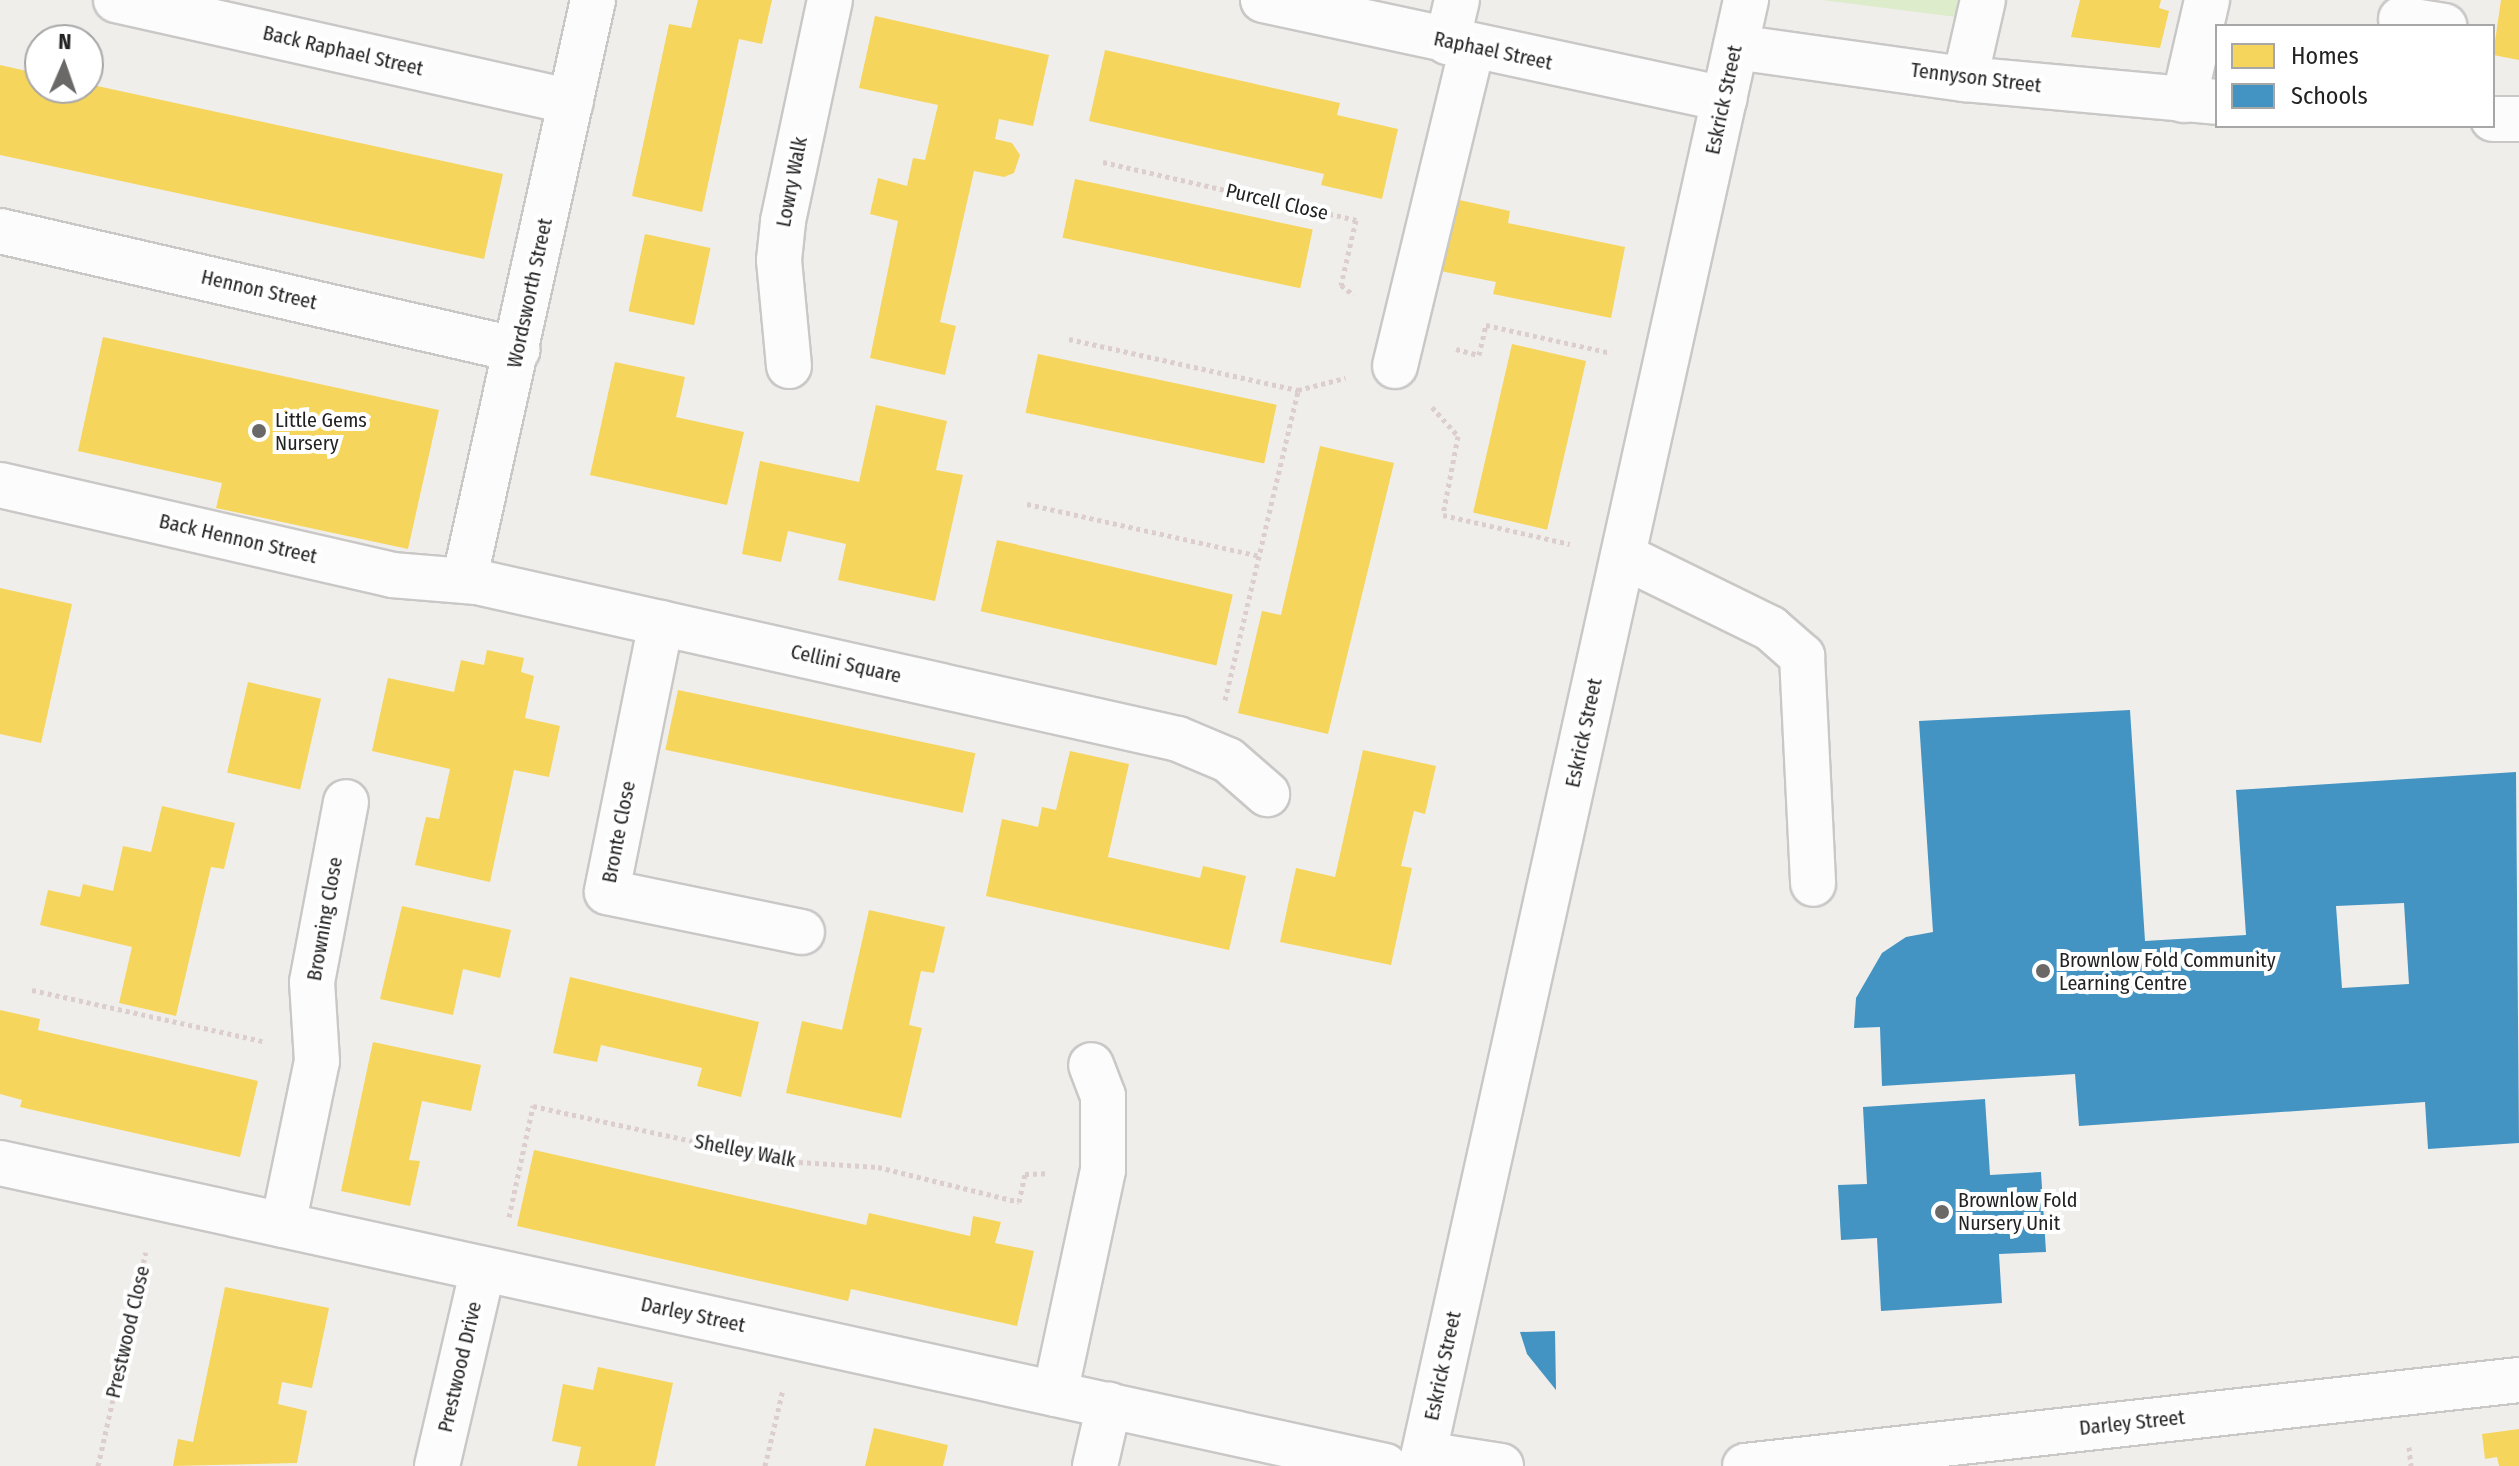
<!DOCTYPE html>
<html>
<head>
<meta charset="utf-8">
<style>
  body { margin:0 }
  #map { position:relative; width:2519px; height:1466px; overflow:hidden; background:#f0eeeb; font-family:"Fira Sans Condensed",sans-serif }
  div>[style] { position:absolute }
  .grass>* { inset:0; background:#ddeccb }
  .homes>* { inset:0; background:#f6d55c; transform-origin:0 0 }
  .schools>* { inset:0; background:#4393c3 }
  .path>* { height:5px; margin-top:-2.5px; transform-origin:0; background:repeating-linear-gradient(90deg,#dccecd 0 4px,transparent 0 8px) }
  .roads { filter:drop-shadow(2px 0 #c9c8c7) drop-shadow(-2px 0 #c9c8c7) drop-shadow(0 2px #c9c8c7) drop-shadow(0 -2px #c9c8c7) }
  .minor>* { height:44px; margin:-22px; padding:0 22px; transform-origin:22px; border-radius:22px; background:#fdfcfc }
  .dots>* { width:22px; height:22px; translate:-50% -50%; box-sizing:border-box; border:4px solid #fff; border-radius:50% }
  span { translate:-50% -50%; white-space:nowrap; text-align:center; line-height:1.15; -webkit-text-stroke:8px #fff; paint-order:stroke }
  .street-label { font-size:20px; color:#222 }
  .poi-label { font-size:20px; color:#222 }
  .left { translate:0 -50%; text-align:left }
  .legend { position:absolute; left:2215px; top:24px; width:280px; height:104px; box-sizing:border-box; background:#fff; border:2px solid #a7a7a7; margin:0; padding:10px 14px; list-style:none; font-size:24px; color:#222 }
  .legend li { display:flex; align-items:center; gap:16px; height:40px }
  .legend b { width:40px; border:2px solid #a7a7a7 }
  .north { position:absolute; left:24px; top:24px; width:80px; height:80px; box-sizing:border-box; background:#fff; border:2px solid #a7a7a7; border-radius:50%; rotate:2deg; font-size:22px; font-weight:700; line-height:32px; text-align:center; color:#222 }
  .north::after { content:''; display:block; margin:auto; width:28px; height:36px; background:#6a6968; clip-path:polygon(50% 0,100% 100%,50% 72%,0 100%) }
</style>
</head>
<body>
<div id="map">
  <div class="grass">
    <i style="clip-path:polygon(1822px 0,1966px 0,1964px 18px)"></i>
  </div>
  <div class="homes">
    <i style="clip-path:polygon(698px 0,772px 0,762px 44px,739px 39px,702px 212px,632px 196px,669px 24px,691px 28px)"></i>
    <i style="clip-path:polygon(2080px 0,2161px 0,2159px 8px,2169px 11px,2160px 48px,2071px 37px)"></i>
    <i style="clip-path:polygon(2501px 0,2519px 0,2519px 60px,2493px 55px)"></i>
    <i style="clip-path:polygon(875px 16px,1049px 55px,1033px 126px,999px 119px,995px 139px,1012px 143px,1020px 155px,1014px 173px,1004px 177px,974px 171px,940px 322px,956px 326px,945px 375px,870px 358px,898px 221px,870px 214px,878px 178px,907px 186px,913px 158px,925px 160px,938px 105px,859px 88px)"></i>
    <i style="clip-path:polygon(1105px 50px,1340px 103px,1337px 115px,1398px 129px,1382px 199px,1321px 185px,1324px 174px,1089px 121px)"></i>
    <i style="clip-path:polygon(0 65px,40px 74px,40px 88px,88px 84px,503px 174px,484px 259px,0 155px)"></i>
    <i style="left:1075px;top:179px;width:243px;height:60px;rotate:12deg"></i>
    <i style="clip-path:polygon(1450px 198px,1510px 211px,1508px 223px,1625px 247px,1611px 318px,1493px 294px,1496px 282px,1435px 270px)"></i>
    <i style="left:645px;top:234px;width:67px;height:79px;rotate:12deg"></i>
    <i style="clip-path:polygon(103px 337px,439px 410px,408px 549px,216px 508px,222px 483px,78px 451px)"></i>
    <i style="left:1512px;top:344px;width:76px;height:173px;rotate:13deg"></i>
    <i style="left:1038px;top:354px;width:244px;height:60px;rotate:12deg"></i>
    <i style="clip-path:polygon(615px 362px,685px 377px,676px 417px,744px 432px,727px 505px,590px 475px)"></i>
    <i style="clip-path:polygon(876px 405px,947px 421px,936px 470px,963px 475px,935px 601px,838px 580px,846px 544px,788px 531px,781px 562px,742px 554px,760px 461px,859px 482px)"></i>
    <i style="clip-path:polygon(1320px 446px,1394px 463px,1328px 734px,1238px 713px,1262px 611px,1281px 615px)"></i>
    <i style="left:997px;top:540px;width:242px;height:73px;rotate:13deg"></i>
    <i style="clip-path:polygon(0 588px,72px 604px,41px 743px,0 734px)"></i>
    <i style="clip-path:polygon(487px 650px,524px 658px,521px 672px,534px 676px,525px 718px,560px 726px,549px 777px,514px 770px,490px 882px,415px 865px,426px 817px,439px 819px,450px 769px,372px 751px,388px 678px,454px 692px,461px 660px,484px 665px)"></i>
    <i style="left:248px;top:682px;width:75px;height:93px;rotate:13deg"></i>
    <i style="left:678px;top:690px;width:304px;height:61px;rotate:12deg"></i>
    <i style="clip-path:polygon(1363px 750px,1436px 766px,1425px 814px,1414px 811px,1401px 866px,1412px 868px,1391px 965px,1280px 942px,1296px 868px,1335px 877px)"></i>
    <i style="clip-path:polygon(1070px 751px,1129px 764px,1108px 857px,1200px 878px,1203px 866px,1246px 876px,1229px 950px,986px 896px,1002px 819px,1038px 827px,1042px 807px,1056px 810px)"></i>
    <i style="clip-path:polygon(162px 806px,235px 823px,224px 869px,211px 867px,176px 1016px,119px 1003px,132px 947px,40px 925px,48px 890px,80px 897px,83px 884px,113px 891px,123px 846px,151px 852px)"></i>
    <i style="clip-path:polygon(402px 906px,511px 930px,500px 978px,463px 969px,453px 1015px,380px 999px)"></i>
    <i style="clip-path:polygon(869px 910px,945px 927px,934px 973px,921px 971px,909px 1025px,922px 1028px,901px 1118px,786px 1093px,802px 1021px,842px 1030px)"></i>
    <i style="clip-path:polygon(570px 977px,759px 1022px,741px 1097px,697px 1086px,702px 1068px,601px 1045px,597px 1062px,553px 1053px)"></i>
    <i style="clip-path:polygon(0 1010px,40px 1019px,38px 1030px,258px 1081px,240px 1157px,20px 1107px,22px 1100px,0 1094px)"></i>
    <i style="clip-path:polygon(373px 1042px,481px 1065px,471px 1111px,422px 1101px,409px 1160px,420px 1161px,410px 1206px,341px 1191px)"></i>
    <i style="clip-path:polygon(534px 1150px,866px 1225px,869px 1213px,970px 1236px,973px 1216px,1001px 1222px,995px 1243px,1034px 1251px,1017px 1326px,851px 1289px,848px 1301px,517px 1226px)"></i>
    <i style="clip-path:polygon(225px 1287px,329px 1308px,312px 1388px,282px 1382px,278px 1404px,307px 1411px,297px 1463px,173px 1466px,178px 1439px,193px 1442px)"></i>
    <i style="clip-path:polygon(598px 1367px,673px 1383px,655px 1466px,577px 1466px,581px 1447px,552px 1441px,563px 1384px,593px 1390px)"></i>
    <i style="clip-path:polygon(874px 1428px,948px 1445px,943px 1466px,865px 1466px)"></i>
    <i style="clip-path:polygon(2519px 1429px,2519px 1466px,2499px 1466px,2497px 1457px,2485px 1459px,2482px 1434px)"></i>
  </div>
  <div class="schools">
    <i style="clip-path:polygon(evenodd,2130px 710px,2145px 941px,2246px 935px,2236px 790px,2516px 772px,2519px 1143px,2428px 1149px,2425px 1102px,2079px 1126px,2075px 1074px,1882px 1086px,1880px 1027px,1854px 1028px,1856px 998px,1882px 953px,1906px 937px,1933px 932px,1919px 721px,2130px 710px,2404px 903px,2409px 984px,2342px 988px,2336px 906px,2404px 903px)"></i>
    <i style="clip-path:polygon(1985px 1099px,1990px 1175px,2041px 1172px,2046px 1252px,1999px 1254px,2002px 1303px,1881px 1311px,1877px 1238px,1841px 1240px,1838px 1185px,1867px 1184px,1863px 1107px)"></i>
    <i style="clip-path:polygon(1555px 1331px,1556px 1390px,1527px 1354px,1520px 1332px)"></i>
  </div>
  <div class="path">
    <i style="left:1103px;top:162px;width:260px;rotate:12.9deg"></i>
    <i style="left:1356px;top:220px;width:67px;rotate:103deg"></i>
    <i style="left:1341px;top:285px;width:16px;rotate:38deg"></i>
    <i style="left:1069px;top:339px;width:235px;rotate:12.6deg"></i>
    <i style="left:1298px;top:390px;width:49px;rotate:-14.3deg"></i>
    <i style="left:1456px;top:349px;width:24px;rotate:15deg"></i>
    <i style="left:1479px;top:355px;width:31px;rotate:-77deg"></i>
    <i style="left:1486px;top:325px;width:128px;rotate:12.6deg"></i>
    <i style="left:1432px;top:407px;width:39px;rotate:48deg"></i>
    <i style="left:1458px;top:436px;width:80px;rotate:100.8deg"></i>
    <i style="left:1443px;top:515px;width:130px;rotate:12.9deg"></i>
    <i style="left:1027px;top:504px;width:238px;rotate:12.6deg"></i>
    <i style="left:1225px;top:700px;width:318px;rotate:-76.7deg"></i>
    <i style="left:32px;top:990px;width:236px;rotate:12.5deg"></i>
    <i style="left:509px;top:1217px;width:114px;rotate:-77.8deg"></i>
    <i style="left:533px;top:1106px;width:256px;rotate:12.4deg"></i>
    <i style="left:783px;top:1161px;width:95px;rotate:3.6deg"></i>
    <i style="left:878px;top:1167px;width:145px;rotate:13.9deg"></i>
    <i style="left:1019px;top:1202px;width:29px;rotate:-78deg"></i>
    <i style="left:1025px;top:1174px;width:23px;rotate:-2deg"></i>
    <i style="left:2409px;top:1447px;width:19px;rotate:84deg"></i>
    <i style="left:98px;top:1466px;width:219px;rotate:-77.4deg"></i>
    <i style="left:765px;top:1466px;width:79px;rotate:-76.8deg"></i>
  </div>
  <div class="roads">
    <div class="minor">
      <i style="left:116px;top:0;width:466px;rotate:12.6deg"></i>
      <i style="left:1263px;top:0;width:472px;rotate:12.1deg"></i>
      <i style="left:2401px;top:19px;width:44px;rotate:9.2deg"></i>
      <i style="left:1447px;top:42px;width:43px;rotate:-76.6deg"></i>
      <i style="left:1736px;top:47px;width:231px;rotate:8deg"></i>
      <i style="left:1965px;top:79px;width:253px;rotate:5.2deg"></i>
      <i style="left:1965px;top:79px;width:81px;rotate:-77.2deg"></i>
      <i style="left:2184px;top:100px;width:103px;rotate:-77deg"></i>
      <i style="left:2493px;top:119px;width:26px"></i>
      <i style="left:0;top:231px;width:531px;rotate:12.94deg"></i>
      <i style="left:789px;top:366px;width:106px;rotate:-95.4deg"></i>
      <i style="left:779px;top:260px;width:39px;rotate:-84deg"></i>
      <i style="left:783px;top:221px;width:226px;rotate:-78deg"></i>
      <i style="left:1395px;top:366px;width:328px;rotate:-76.4deg"></i>
      <i style="left:0;top:485px;width:402px;rotate:12.9deg"></i>
      <i style="left:392px;top:575px;width:85px;rotate:4.7deg"></i>
      <i style="left:477px;top:582px;width:718px;rotate:12.62deg"></i>
      <i style="left:1178px;top:739px;width:54px;rotate:22.8deg"></i>
      <i style="left:1228px;top:760px;width:52px;rotate:41.1deg"></i>
      <i style="left:1623px;top:556px;width:164px;rotate:26.1deg"></i>
      <i style="left:1770px;top:628px;width:43px;rotate:41.2deg"></i>
      <i style="left:1802px;top:656px;width:228px;rotate:87.2deg"></i>
      <i style="left:477px;top:582px;width:14px;rotate:-126deg"></i>
      <i style="left:469px;top:571px;width:12px;rotate:-90deg"></i>
      <i style="left:469px;top:559px;width:573px;rotate:-77.49deg"></i>
      <i style="left:661px;top:623px;width:274px;rotate:101.4deg"></i>
      <i style="left:607px;top:892px;width:199px;rotate:11.6deg"></i>
      <i style="left:0;top:1163px;width:1418px;rotate:12.34deg"></i>
      <i style="left:283px;top:1225px;width:167px;rotate:-78.3deg"></i>
      <i style="left:317px;top:1061px;width:79px;rotate:-93.6deg"></i>
      <i style="left:312px;top:982px;width:183px;rotate:-79.3deg"></i>
      <i style="left:1055px;top:1394px;width:229px;rotate:-77.9deg"></i>
      <i style="left:1103px;top:1170px;width:74px;rotate:-90deg"></i>
      <i style="left:1103px;top:1096px;width:33px;rotate:-111deg"></i>
      <i style="left:1424px;top:1454px;width:78px;rotate:8.9deg"></i>
      <i style="left:437px;top:1466px;width:202px;rotate:-76.9deg"></i>
      <i style="left:1095px;top:1466px;width:63px;rotate:-77.1deg"></i>
      <i style="left:1421px;top:1466px;width:1502px;rotate:-77.5deg"></i>
      <i style="left:1745px;top:1466px;width:779px;rotate:-6.34deg"></i>
    </div>
  </div>
  <div class="dots">
    <i style="left:259px;top:431px;background:#6a6968"></i>
    <i style="left:2043px;top:971px;background:#6a6968"></i>
    <i style="left:1942px;top:1212px;background:#6a6968"></i>
  </div>
  <div class="street-label">
    <span style="left:343px;top:51px;rotate:13deg">Back Raphael Street</span>
    <span style="left:1493px;top:51px;rotate:12deg">Raphael Street</span>
    <span style="left:1976px;top:78px;rotate:7deg">Tennyson Street</span>
    <span style="left:1724px;top:100px;rotate:-78deg">Eskrick Street</span>
    <span style="left:792px;top:182px;rotate:-79deg">Lowry Walk</span>
    <span style="left:1277px;top:202px;rotate:13deg">Purcell Close</span>
    <span style="left:259px;top:290px;rotate:13deg">Hennon Street</span>
    <span style="left:530px;top:293px;rotate:-78deg">Wordsworth Street</span>
    <span style="left:238px;top:539px;rotate:13deg">Back Hennon Street</span>
    <span style="left:846px;top:664px;rotate:13deg">Cellini Square</span>
    <span style="left:1584px;top:733px;rotate:-78deg">Eskrick Street</span>
    <span style="left:619px;top:832px;rotate:-79deg">Bronte Close</span>
    <span style="left:325px;top:919px;rotate:-80deg">Browning Close</span>
    <span style="left:745px;top:1151px;rotate:11deg">Shelley Walk</span>
    <span style="left:693px;top:1315px;rotate:12deg">Darley Street</span>
    <span style="left:128px;top:1332px;rotate:-77deg">Prestwood Close</span>
    <span style="left:1443px;top:1366px;rotate:-78deg">Eskrick Street</span>
    <span style="left:460px;top:1367px;rotate:-77deg">Prestwood Drive</span>
    <span style="left:2132px;top:1423px;rotate:-6deg">Darley Street</span>
  </div>
  <div class="poi-label">
    <span class="left" style="left:275px;top:432px">Little Gems<br>Nursery</span>
    <span class="left" style="left:2059px;top:972px">Brownlow Fold Community<br>Learning Centre</span>
    <span class="left" style="left:1958px;top:1212px">Brownlow Fold<br>Nursery Unit</span>
  </div>
  <ul class="legend">
  <li><b style="height:22px;background:#f6d55c"></b>Homes</li>
  <li><b style="height:22px;background:#4393c3"></b>Schools</li>
  </ul>
  <div class="north">N</div>
</div>
</body>
</html>
